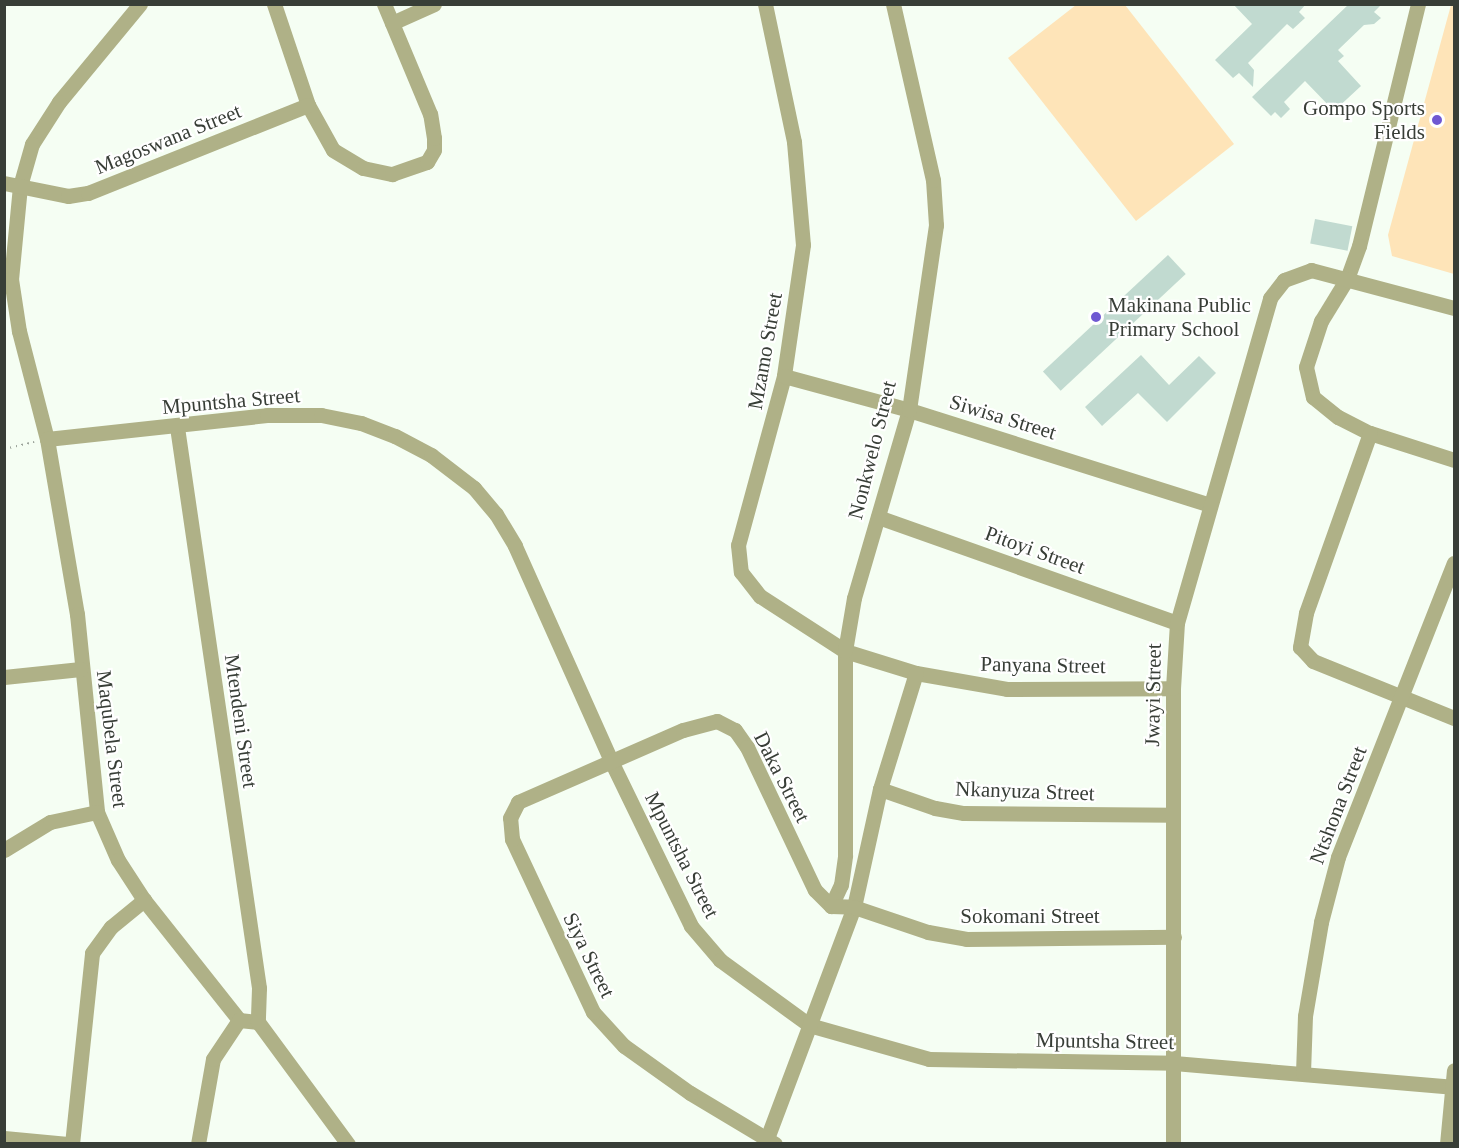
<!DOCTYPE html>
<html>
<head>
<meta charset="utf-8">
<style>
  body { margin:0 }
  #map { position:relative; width:1459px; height:1148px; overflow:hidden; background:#f5fef3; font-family:"Times New Roman",serif }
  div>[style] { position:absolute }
  .green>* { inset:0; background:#fee4b8 }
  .building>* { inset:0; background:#c1dad0; transform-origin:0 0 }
  .path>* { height:2px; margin-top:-1px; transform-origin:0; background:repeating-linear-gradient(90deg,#9da59c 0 1.5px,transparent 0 6px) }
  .minor>* { height:15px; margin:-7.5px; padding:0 7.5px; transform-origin:7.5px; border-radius:7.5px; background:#afb187 }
  .tertiary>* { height:15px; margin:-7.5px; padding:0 7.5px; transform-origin:7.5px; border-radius:7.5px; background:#afb187 }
  .dots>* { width:16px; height:16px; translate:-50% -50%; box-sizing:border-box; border:3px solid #fff; border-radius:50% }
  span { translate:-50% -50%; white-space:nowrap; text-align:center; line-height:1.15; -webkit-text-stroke:4.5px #fff; paint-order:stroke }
  .poi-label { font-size:21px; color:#383e37 }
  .right { translate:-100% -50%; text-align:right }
  .left { translate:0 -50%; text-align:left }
  .street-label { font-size:21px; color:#383e37 }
  .frame { position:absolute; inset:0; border:6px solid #383e37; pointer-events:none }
</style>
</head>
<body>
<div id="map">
  <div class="green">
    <i style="clip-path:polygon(1076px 5px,1125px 5px,1234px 144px,1136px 221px,1008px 58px)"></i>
    <i style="clip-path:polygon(1451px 5px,1454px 5px,1454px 274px,1392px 256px,1388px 235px)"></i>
  </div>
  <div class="building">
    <i style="clip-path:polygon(1233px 4px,1306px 4px,1299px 12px,1305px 18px,1293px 29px,1287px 24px,1248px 63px,1254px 70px,1253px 87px,1239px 73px,1233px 78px,1215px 60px,1252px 24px)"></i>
    <i style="clip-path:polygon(1349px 4px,1382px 4px,1374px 12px,1381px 18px,1374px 24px,1364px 25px,1338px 50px,1344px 56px,1338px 61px,1361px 86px,1334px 111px,1305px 81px,1284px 102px,1290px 109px,1281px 118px,1275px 112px,1271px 116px,1252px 97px)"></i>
    <i style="left:1315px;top:219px;width:38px;height:25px;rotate:11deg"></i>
    <i style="left:1168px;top:255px;width:26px;height:171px;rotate:47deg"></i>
    <i style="clip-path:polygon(1141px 355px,1169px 385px,1199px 356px,1216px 373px,1167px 422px,1138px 393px,1102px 426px,1085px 407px)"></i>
  </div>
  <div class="path">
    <i style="left:4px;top:449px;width:31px;rotate:-13deg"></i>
  </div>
  <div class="minor">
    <i style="left:140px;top:4px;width:127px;rotate:129.6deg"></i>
    <i style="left:59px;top:102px;width:50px;rotate:122.7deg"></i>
    <i style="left:32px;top:144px;width:44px;rotate:105.9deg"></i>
    <i style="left:20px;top:186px;width:93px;rotate:95.5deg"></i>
    <i style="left:11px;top:279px;width:53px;rotate:81.3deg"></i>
    <i style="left:19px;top:331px;width:112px;rotate:75.5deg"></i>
    <i style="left:47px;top:439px;width:178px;rotate:80.3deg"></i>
    <i style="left:77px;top:614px;width:199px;rotate:84.2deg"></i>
    <i style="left:97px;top:812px;width:52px;rotate:66.4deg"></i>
    <i style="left:118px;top:860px;width:48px;rotate:57deg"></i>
    <i style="left:144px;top:900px;width:153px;rotate:51.6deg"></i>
    <i style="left:239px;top:1020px;width:19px;rotate:6deg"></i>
    <i style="left:274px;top:4px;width:107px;rotate:71.4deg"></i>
    <i style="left:308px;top:105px;width:51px;rotate:60.9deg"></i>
    <i style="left:333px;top:150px;width:35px;rotate:31deg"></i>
    <i style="left:363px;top:168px;width:30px;rotate:12deg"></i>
    <i style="left:392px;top:174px;width:37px;rotate:-19deg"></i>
    <i style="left:427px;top:162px;width:14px;rotate:-60deg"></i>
    <i style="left:434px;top:150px;width:12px;rotate:-90deg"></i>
    <i style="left:434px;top:138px;width:24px;rotate:-99deg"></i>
    <i style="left:430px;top:114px;width:119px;rotate:-112.7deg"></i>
    <i style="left:765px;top:4px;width:141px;rotate:78.1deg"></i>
    <i style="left:794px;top:142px;width:103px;rotate:85deg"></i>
    <i style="left:803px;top:245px;width:132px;rotate:98.3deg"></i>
    <i style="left:784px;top:376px;width:175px;rotate:105.2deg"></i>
    <i style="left:738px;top:545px;width:27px;rotate:84deg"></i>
    <i style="left:741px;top:572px;width:31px;rotate:52deg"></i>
    <i style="left:760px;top:596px;width:101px;rotate:32.9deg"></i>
    <i style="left:845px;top:651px;width:74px;rotate:17.2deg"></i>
    <i style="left:916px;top:673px;width:92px;rotate:10deg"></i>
    <i style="left:1007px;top:689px;width:166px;rotate:-0.3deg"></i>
    <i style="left:1418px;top:4px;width:249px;rotate:103.7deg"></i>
    <i style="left:1359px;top:246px;width:33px;rotate:110deg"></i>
    <i style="left:1348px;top:277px;width:52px;rotate:121.5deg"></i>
    <i style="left:1321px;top:321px;width:48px;rotate:108.1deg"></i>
    <i style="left:1306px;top:367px;width:31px;rotate:77deg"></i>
    <i style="left:1313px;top:397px;width:32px;rotate:39deg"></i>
    <i style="left:1338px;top:417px;width:36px;rotate:27deg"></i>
    <i style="left:1370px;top:433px;width:88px;rotate:17.8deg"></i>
    <i style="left:392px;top:23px;width:46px;rotate:-24.3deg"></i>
    <i style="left:4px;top:183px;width:65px;rotate:11.5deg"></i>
    <i style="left:68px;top:196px;width:20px;rotate:-9deg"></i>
    <i style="left:88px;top:193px;width:237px;rotate:-21.8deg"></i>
    <i style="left:784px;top:376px;width:130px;rotate:15.2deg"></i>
    <i style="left:909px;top:410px;width:313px;rotate:17.5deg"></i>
    <i style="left:177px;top:427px;width:567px;rotate:81.68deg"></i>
    <i style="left:259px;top:988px;width:34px;rotate:92deg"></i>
    <i style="left:1370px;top:433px;width:191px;rotate:109.6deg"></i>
    <i style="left:1306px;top:613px;width:35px;rotate:100deg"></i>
    <i style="left:1300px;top:647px;width:19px;rotate:47deg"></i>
    <i style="left:1313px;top:661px;width:152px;rotate:22deg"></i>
    <i style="left:47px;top:439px;width:221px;rotate:-6.2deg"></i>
    <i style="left:267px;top:415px;width:54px"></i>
    <i style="left:321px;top:415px;width:41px;rotate:11.3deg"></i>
    <i style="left:361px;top:423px;width:36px;rotate:21deg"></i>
    <i style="left:395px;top:436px;width:41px;rotate:27.8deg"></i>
    <i style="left:431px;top:455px;width:54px;rotate:37.5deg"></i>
    <i style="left:474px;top:488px;width:34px;rotate:50deg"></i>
    <i style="left:496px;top:514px;width:37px;rotate:59deg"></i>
    <i style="left:515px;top:546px;width:235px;rotate:65.9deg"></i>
    <i style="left:611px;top:761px;width:183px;rotate:64.1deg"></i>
    <i style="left:691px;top:926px;width:45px;rotate:49.5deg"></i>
    <i style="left:720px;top:960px;width:110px;rotate:36.1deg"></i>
    <i style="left:809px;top:1025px;width:125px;rotate:15.8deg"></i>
    <i style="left:929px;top:1059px;width:245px;rotate:0.9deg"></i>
    <i style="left:1174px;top:1063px;width:279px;rotate:4.9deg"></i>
    <i style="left:878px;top:517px;width:317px;rotate:19.5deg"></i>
    <i style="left:4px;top:677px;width:77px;rotate:-5.9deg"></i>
    <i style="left:880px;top:789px;width:58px;rotate:19.1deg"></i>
    <i style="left:935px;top:808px;width:29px;rotate:10deg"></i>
    <i style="left:964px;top:813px;width:209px;rotate:0.5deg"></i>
    <i style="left:4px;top:850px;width:54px;rotate:-31.3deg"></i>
    <i style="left:50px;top:822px;width:48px;rotate:-12deg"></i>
    <i style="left:831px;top:906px;width:23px;rotate:-65deg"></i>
    <i style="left:841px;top:885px;width:30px;rotate:-82deg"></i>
    <i style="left:845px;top:855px;width:204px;rotate:-90deg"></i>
    <i style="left:845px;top:651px;width:54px;rotate:-80.4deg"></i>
    <i style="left:854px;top:598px;width:196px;rotate:-73.7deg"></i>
    <i style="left:909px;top:410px;width:187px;rotate:-81.7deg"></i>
    <i style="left:936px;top:225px;width:45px;rotate:-93.8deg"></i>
    <i style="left:933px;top:180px;width:180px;rotate:-102.8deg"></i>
    <i style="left:258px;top:1022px;width:152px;rotate:53.6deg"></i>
    <i style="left:1303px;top:1073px;width:57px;rotate:-88deg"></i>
    <i style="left:1305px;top:1016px;width:95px;rotate:-80.3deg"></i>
    <i style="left:1321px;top:922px;width:67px;rotate:-75.3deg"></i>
    <i style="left:1338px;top:857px;width:316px;rotate:-68.5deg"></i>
    <i style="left:4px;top:1138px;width:64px;rotate:5.4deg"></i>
    <i style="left:766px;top:1141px;width:250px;rotate:-69.4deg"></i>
    <i style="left:854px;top:907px;width:121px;rotate:-77.6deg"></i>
    <i style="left:880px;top:789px;width:121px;rotate:-72.8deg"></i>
    <i style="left:72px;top:1144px;width:192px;rotate:-84deg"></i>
    <i style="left:92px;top:953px;width:32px;rotate:-54deg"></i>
    <i style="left:111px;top:927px;width:43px;rotate:-39.3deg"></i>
    <i style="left:198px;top:1144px;width:86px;rotate:-80deg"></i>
    <i style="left:213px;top:1059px;width:47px;rotate:-56.3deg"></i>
    <i style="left:775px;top:1144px;width:99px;rotate:-149deg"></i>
    <i style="left:690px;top:1093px;width:81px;rotate:-144.5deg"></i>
    <i style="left:624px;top:1046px;width:46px;rotate:-132.4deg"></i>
    <i style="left:593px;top:1012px;width:191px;rotate:-115.1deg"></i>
    <i style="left:512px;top:839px;width:21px;rotate:-95deg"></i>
    <i style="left:510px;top:818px;width:18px;rotate:-63deg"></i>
    <i style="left:518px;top:802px;width:180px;rotate:-23.6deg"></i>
    <i style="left:683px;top:730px;width:35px;rotate:-15deg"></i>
    <i style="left:717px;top:721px;width:20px;rotate:27deg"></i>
    <i style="left:735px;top:730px;width:21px;rotate:55deg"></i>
    <i style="left:747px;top:747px;width:158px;rotate:64.6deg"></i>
    <i style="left:815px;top:890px;width:23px;rotate:45deg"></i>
    <i style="left:831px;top:906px;width:23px;rotate:2deg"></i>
    <i style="left:854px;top:907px;width:78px;rotate:18.7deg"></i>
    <i style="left:928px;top:932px;width:39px;rotate:10deg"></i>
    <i style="left:966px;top:939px;width:208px;rotate:-0.6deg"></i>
    <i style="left:1173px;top:1144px;width:456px;rotate:-90deg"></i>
    <i style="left:1173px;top:688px;width:65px;rotate:-86.5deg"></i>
    <i style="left:1177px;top:623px;width:338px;rotate:-74deg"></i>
    <i style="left:1270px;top:298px;width:23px;rotate:-52deg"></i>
    <i style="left:1284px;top:280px;width:29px;rotate:-20deg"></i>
    <i style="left:1311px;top:270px;width:148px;rotate:14.9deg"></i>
  </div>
  <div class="tertiary">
    <i style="left:1447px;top:1144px;width:74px;rotate:-84.6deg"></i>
  </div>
  <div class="dots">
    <i style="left:1437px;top:120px;background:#6f58d2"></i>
    <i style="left:1096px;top:317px;background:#6f58d2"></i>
  </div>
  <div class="poi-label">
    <span class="right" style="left:1425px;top:120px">Gompo Sports<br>Fields</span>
    <span class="left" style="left:1108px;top:317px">Makinana Public<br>Primary School</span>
  </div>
  <div class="street-label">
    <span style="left:168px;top:139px;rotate:-22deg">Magoswana Street</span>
    <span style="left:765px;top:351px;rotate:-80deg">Mzamo Street</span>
    <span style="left:231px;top:401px;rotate:-5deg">Mpuntsha Street</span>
    <span style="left:1003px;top:417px;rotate:17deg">Siwisa Street</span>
    <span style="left:872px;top:450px;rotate:-76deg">Nonkwelo Street</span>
    <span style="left:1035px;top:550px;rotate:20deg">Pitoyi Street</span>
    <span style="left:1043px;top:665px;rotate:1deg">Panyana Street</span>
    <span style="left:1153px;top:695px;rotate:-89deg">Jwayi Street</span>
    <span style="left:241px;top:721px;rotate:82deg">Mtendeni Street</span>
    <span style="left:112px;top:739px;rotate:83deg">Maqubela Street</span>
    <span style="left:782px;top:777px;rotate:63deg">Daka Street</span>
    <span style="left:1025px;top:791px;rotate:2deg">Nkanyuza Street</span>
    <span style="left:1338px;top:805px;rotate:-69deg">Ntshona Street</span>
    <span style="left:682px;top:855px;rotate:63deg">Mpuntsha Street</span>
    <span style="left:1030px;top:916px">Sokomani Street</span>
    <span style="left:589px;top:955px;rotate:64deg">Siya Street</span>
    <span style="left:1105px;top:1041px;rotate:1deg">Mpuntsha Street</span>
  </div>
  <div class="frame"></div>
</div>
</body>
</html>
